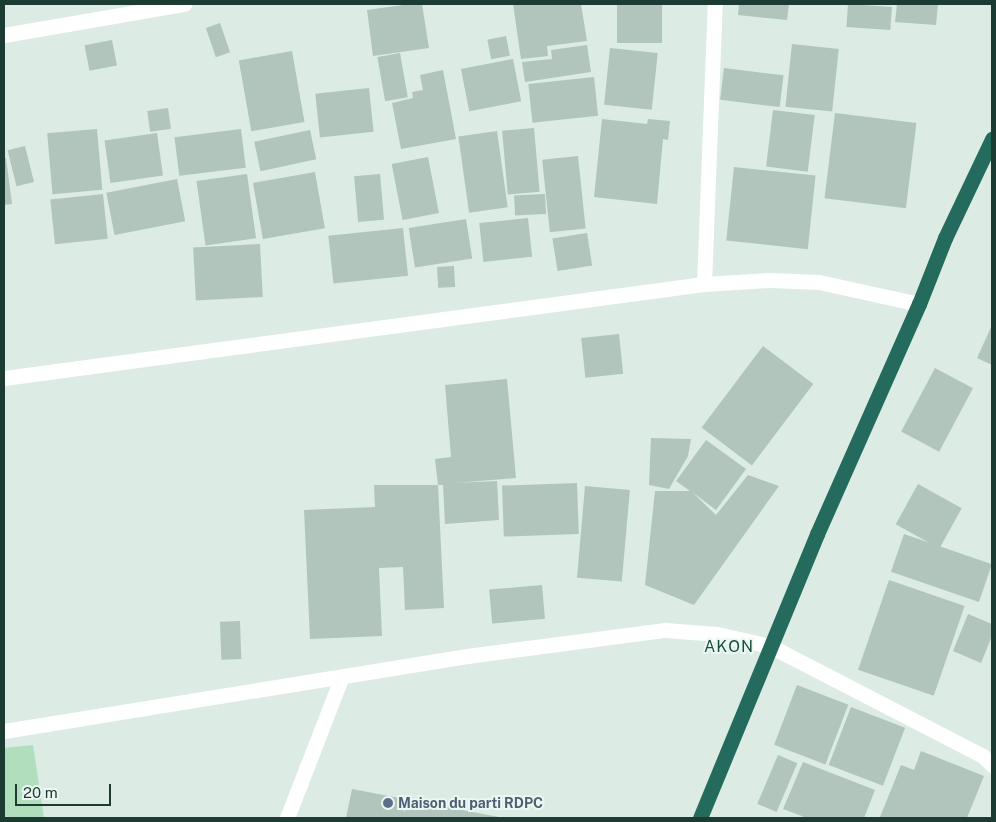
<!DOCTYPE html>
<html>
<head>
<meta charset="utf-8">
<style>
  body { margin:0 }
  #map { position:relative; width:996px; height:822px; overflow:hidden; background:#dcebe4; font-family:"Public Sans",sans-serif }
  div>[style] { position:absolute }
  .green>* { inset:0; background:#b1dfbe }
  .building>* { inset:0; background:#b1c5bd; transform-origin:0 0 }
  .street>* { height:15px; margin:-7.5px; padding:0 7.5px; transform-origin:7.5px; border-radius:7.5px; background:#fff }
  .secondary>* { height:15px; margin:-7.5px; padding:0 7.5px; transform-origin:7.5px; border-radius:7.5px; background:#fff }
  .highway>* { height:15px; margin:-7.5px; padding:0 7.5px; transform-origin:7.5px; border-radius:7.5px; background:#256b5d }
  .dots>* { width:14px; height:14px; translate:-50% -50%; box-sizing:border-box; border:2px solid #ecf7f2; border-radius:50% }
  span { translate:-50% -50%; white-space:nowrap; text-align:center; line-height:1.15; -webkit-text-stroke:4px #ecf7f2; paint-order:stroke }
  .service-label { font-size:14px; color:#4e5e75; font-weight:700 }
  .left { translate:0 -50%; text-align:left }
  .quarter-label { font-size:16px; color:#164f42; letter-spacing:1px }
  .frame { position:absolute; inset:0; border:5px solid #1c3b33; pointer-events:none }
  .scale { position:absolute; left:15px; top:784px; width:96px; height:22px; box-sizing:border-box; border:2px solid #1c3b33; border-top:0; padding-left:6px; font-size:15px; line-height:18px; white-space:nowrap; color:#1c3b33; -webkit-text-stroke:4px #ecf7f2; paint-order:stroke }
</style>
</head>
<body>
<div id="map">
  <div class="green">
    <i style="clip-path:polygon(33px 745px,44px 818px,4px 818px,4px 748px)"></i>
  </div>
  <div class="building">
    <i style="clip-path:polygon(410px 4px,422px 4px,429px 48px,373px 56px,367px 10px)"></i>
    <i style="clip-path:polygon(513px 4px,581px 4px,587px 41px,547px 46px,548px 56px,521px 59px)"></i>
    <i style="left:617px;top:4px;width:45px;height:39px"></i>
    <i style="clip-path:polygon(739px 4px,789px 4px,787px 20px,738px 15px)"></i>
    <i style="left:848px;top:4px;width:44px;height:23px;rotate:4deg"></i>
    <i style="clip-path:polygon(897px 4px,938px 4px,936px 25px,895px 22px)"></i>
    <i style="left:220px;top:23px;width:31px;height:15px;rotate:71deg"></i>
    <i style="left:506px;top:36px;width:20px;height:19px;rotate:79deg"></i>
    <i style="left:112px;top:40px;width:26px;height:28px;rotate:79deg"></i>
    <i style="left:792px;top:44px;width:47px;height:63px;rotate:6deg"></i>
    <i style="clip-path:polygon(587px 45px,591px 72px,525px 82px,522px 62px,552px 59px,551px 50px)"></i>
    <i style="left:610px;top:48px;width:48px;height:57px;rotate:6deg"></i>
    <i style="left:292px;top:51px;width:72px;height:54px;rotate:80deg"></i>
    <i style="left:400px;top:53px;width:45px;height:23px;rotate:80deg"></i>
    <i style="left:513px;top:59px;width:43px;height:53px;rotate:79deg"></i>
    <i style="left:724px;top:68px;width:60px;height:32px;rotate:7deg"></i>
    <i style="clip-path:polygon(443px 70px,456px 139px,401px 149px,392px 103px,413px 98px,412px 92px,423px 90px,420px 75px)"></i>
    <i style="left:594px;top:77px;width:39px;height:66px;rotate:84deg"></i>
    <i style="left:369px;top:88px;width:44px;height:54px;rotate:84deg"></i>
    <i style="left:168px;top:108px;width:21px;height:21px;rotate:82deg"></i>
    <i style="left:773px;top:110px;width:42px;height:57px;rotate:7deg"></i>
    <i style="left:835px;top:113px;width:82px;height:86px;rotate:7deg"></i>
    <i style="clip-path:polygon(602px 119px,647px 124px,648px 119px,670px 121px,668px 140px,663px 139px,657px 204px,594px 197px)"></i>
    <i style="left:534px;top:128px;width:64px;height:32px;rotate:85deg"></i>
    <i style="left:97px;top:129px;width:61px;height:50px;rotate:85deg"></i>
    <i style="left:241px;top:129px;width:39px;height:67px;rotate:83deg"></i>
    <i style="left:310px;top:130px;width:30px;height:57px;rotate:78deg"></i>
    <i style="left:497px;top:131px;width:77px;height:39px;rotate:82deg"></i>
    <i style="left:157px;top:133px;width:43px;height:53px;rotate:82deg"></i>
    <i style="left:25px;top:146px;width:37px;height:18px;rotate:76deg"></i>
    <i style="left:578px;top:156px;width:73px;height:36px;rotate:84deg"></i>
    <i style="left:428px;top:157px;width:57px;height:37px;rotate:79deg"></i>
    <i style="clip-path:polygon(4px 158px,6px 158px,12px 204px,4px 205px)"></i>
    <i style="left:734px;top:167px;width:82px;height:74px;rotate:6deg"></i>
    <i style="left:315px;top:172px;width:57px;height:63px;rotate:80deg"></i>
    <i style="left:247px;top:174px;width:65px;height:51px;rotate:82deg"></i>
    <i style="left:380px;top:174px;width:46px;height:26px;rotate:85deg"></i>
    <i style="left:177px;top:179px;width:43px;height:72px;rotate:79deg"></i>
    <i style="left:103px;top:194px;width:45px;height:53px;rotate:84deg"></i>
    <i style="left:545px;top:194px;width:20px;height:31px;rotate:87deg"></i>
    <i style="left:528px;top:218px;width:39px;height:49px;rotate:84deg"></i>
    <i style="left:466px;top:219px;width:40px;height:58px;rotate:81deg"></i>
    <i style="left:403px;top:228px;width:48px;height:75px;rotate:84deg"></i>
    <i style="left:587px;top:233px;width:33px;height:35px;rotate:81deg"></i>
    <i style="left:260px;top:244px;width:53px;height:67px;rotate:87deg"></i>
    <i style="left:454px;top:266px;width:21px;height:17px;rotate:87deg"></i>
    <i style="clip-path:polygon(992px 325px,992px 365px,977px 358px)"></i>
    <i style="left:619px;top:334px;width:40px;height:38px;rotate:84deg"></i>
    <i style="left:763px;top:346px;width:63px;height:102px;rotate:37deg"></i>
    <i style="left:935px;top:368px;width:43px;height:72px;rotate:28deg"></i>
    <i style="clip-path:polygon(507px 379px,516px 478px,455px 483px,497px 481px,499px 520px,445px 524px,443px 485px,438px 485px,435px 459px,451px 457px,445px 385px)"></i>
    <i style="clip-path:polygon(651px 438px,691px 439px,688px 456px,669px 489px,649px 485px)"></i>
    <i style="clip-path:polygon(706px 440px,746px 469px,716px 510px,692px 492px,716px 515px,748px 475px,779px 486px,694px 605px,645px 585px,655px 491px,690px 491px,676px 481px)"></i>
    <i style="left:577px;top:483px;width:51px;height:75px;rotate:88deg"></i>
    <i style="left:918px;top:484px;width:50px;height:46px;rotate:29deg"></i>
    <i style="clip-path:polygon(374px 485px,438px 485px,444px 608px,405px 610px,403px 567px,379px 568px,382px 636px,310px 639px,304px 510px,375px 507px)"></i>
    <i style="left:585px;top:486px;width:45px;height:92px;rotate:5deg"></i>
    <i style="left:904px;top:534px;width:93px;height:40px;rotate:19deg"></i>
    <i style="left:889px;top:580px;width:80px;height:95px;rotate:19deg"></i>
    <i style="left:542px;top:585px;width:34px;height:53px;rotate:85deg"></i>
    <i style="clip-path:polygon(968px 614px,992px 624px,992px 636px,981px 663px,953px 651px)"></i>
    <i style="left:240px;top:621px;width:38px;height:20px;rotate:88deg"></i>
    <i style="left:797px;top:685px;width:55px;height:64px;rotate:21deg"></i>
    <i style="left:851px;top:707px;width:58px;height:62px;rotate:21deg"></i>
    <i style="clip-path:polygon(921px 751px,984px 776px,967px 818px,880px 817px,901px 765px,914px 770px)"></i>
    <i style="left:778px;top:755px;width:21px;height:53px;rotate:23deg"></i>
    <i style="clip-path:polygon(803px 762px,875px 790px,864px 818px,807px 818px,783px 809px)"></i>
    <i style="clip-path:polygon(352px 789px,499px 817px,498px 818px,346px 818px)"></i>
  </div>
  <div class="street">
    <i style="left:4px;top:35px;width:183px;rotate:-9.8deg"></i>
    <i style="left:704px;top:284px;width:280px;rotate:-87.8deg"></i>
    <i style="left:4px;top:378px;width:706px;rotate:-7.65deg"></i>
    <i style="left:704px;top:284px;width:65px;rotate:-3.5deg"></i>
    <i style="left:769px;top:280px;width:50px;rotate:2.3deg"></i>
    <i style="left:819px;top:282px;width:102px;rotate:12.4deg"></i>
    <i style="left:770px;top:646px;width:240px;rotate:27.3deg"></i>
    <i style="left:983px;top:756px;width:13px;rotate:45deg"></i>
    <i style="left:287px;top:818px;width:152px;rotate:-68.8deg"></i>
  </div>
  <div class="secondary">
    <i style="left:4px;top:731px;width:469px;rotate:-9.2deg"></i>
    <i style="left:467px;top:656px;width:200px;rotate:-7.5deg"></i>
    <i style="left:665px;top:630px;width:52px;rotate:4.4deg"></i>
    <i style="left:717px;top:634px;width:54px;rotate:12.8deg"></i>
  </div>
  <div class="highway">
    <i style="left:700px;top:818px;width:307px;rotate:-67.6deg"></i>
    <i style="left:817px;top:534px;width:252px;rotate:-66.1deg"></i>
    <i style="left:919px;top:304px;width:71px;rotate:-68.5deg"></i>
    <i style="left:945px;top:238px;width:110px;rotate:-64.6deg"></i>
  </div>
  <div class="dots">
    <i style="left:388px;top:803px;background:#5c6f8a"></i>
  </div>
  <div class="service-label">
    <span class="left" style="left:398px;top:803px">Maison du parti RDPC</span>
  </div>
  <div class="quarter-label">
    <span style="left:729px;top:647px">AKON</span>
  </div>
  <div class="frame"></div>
  <div class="scale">20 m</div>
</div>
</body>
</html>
